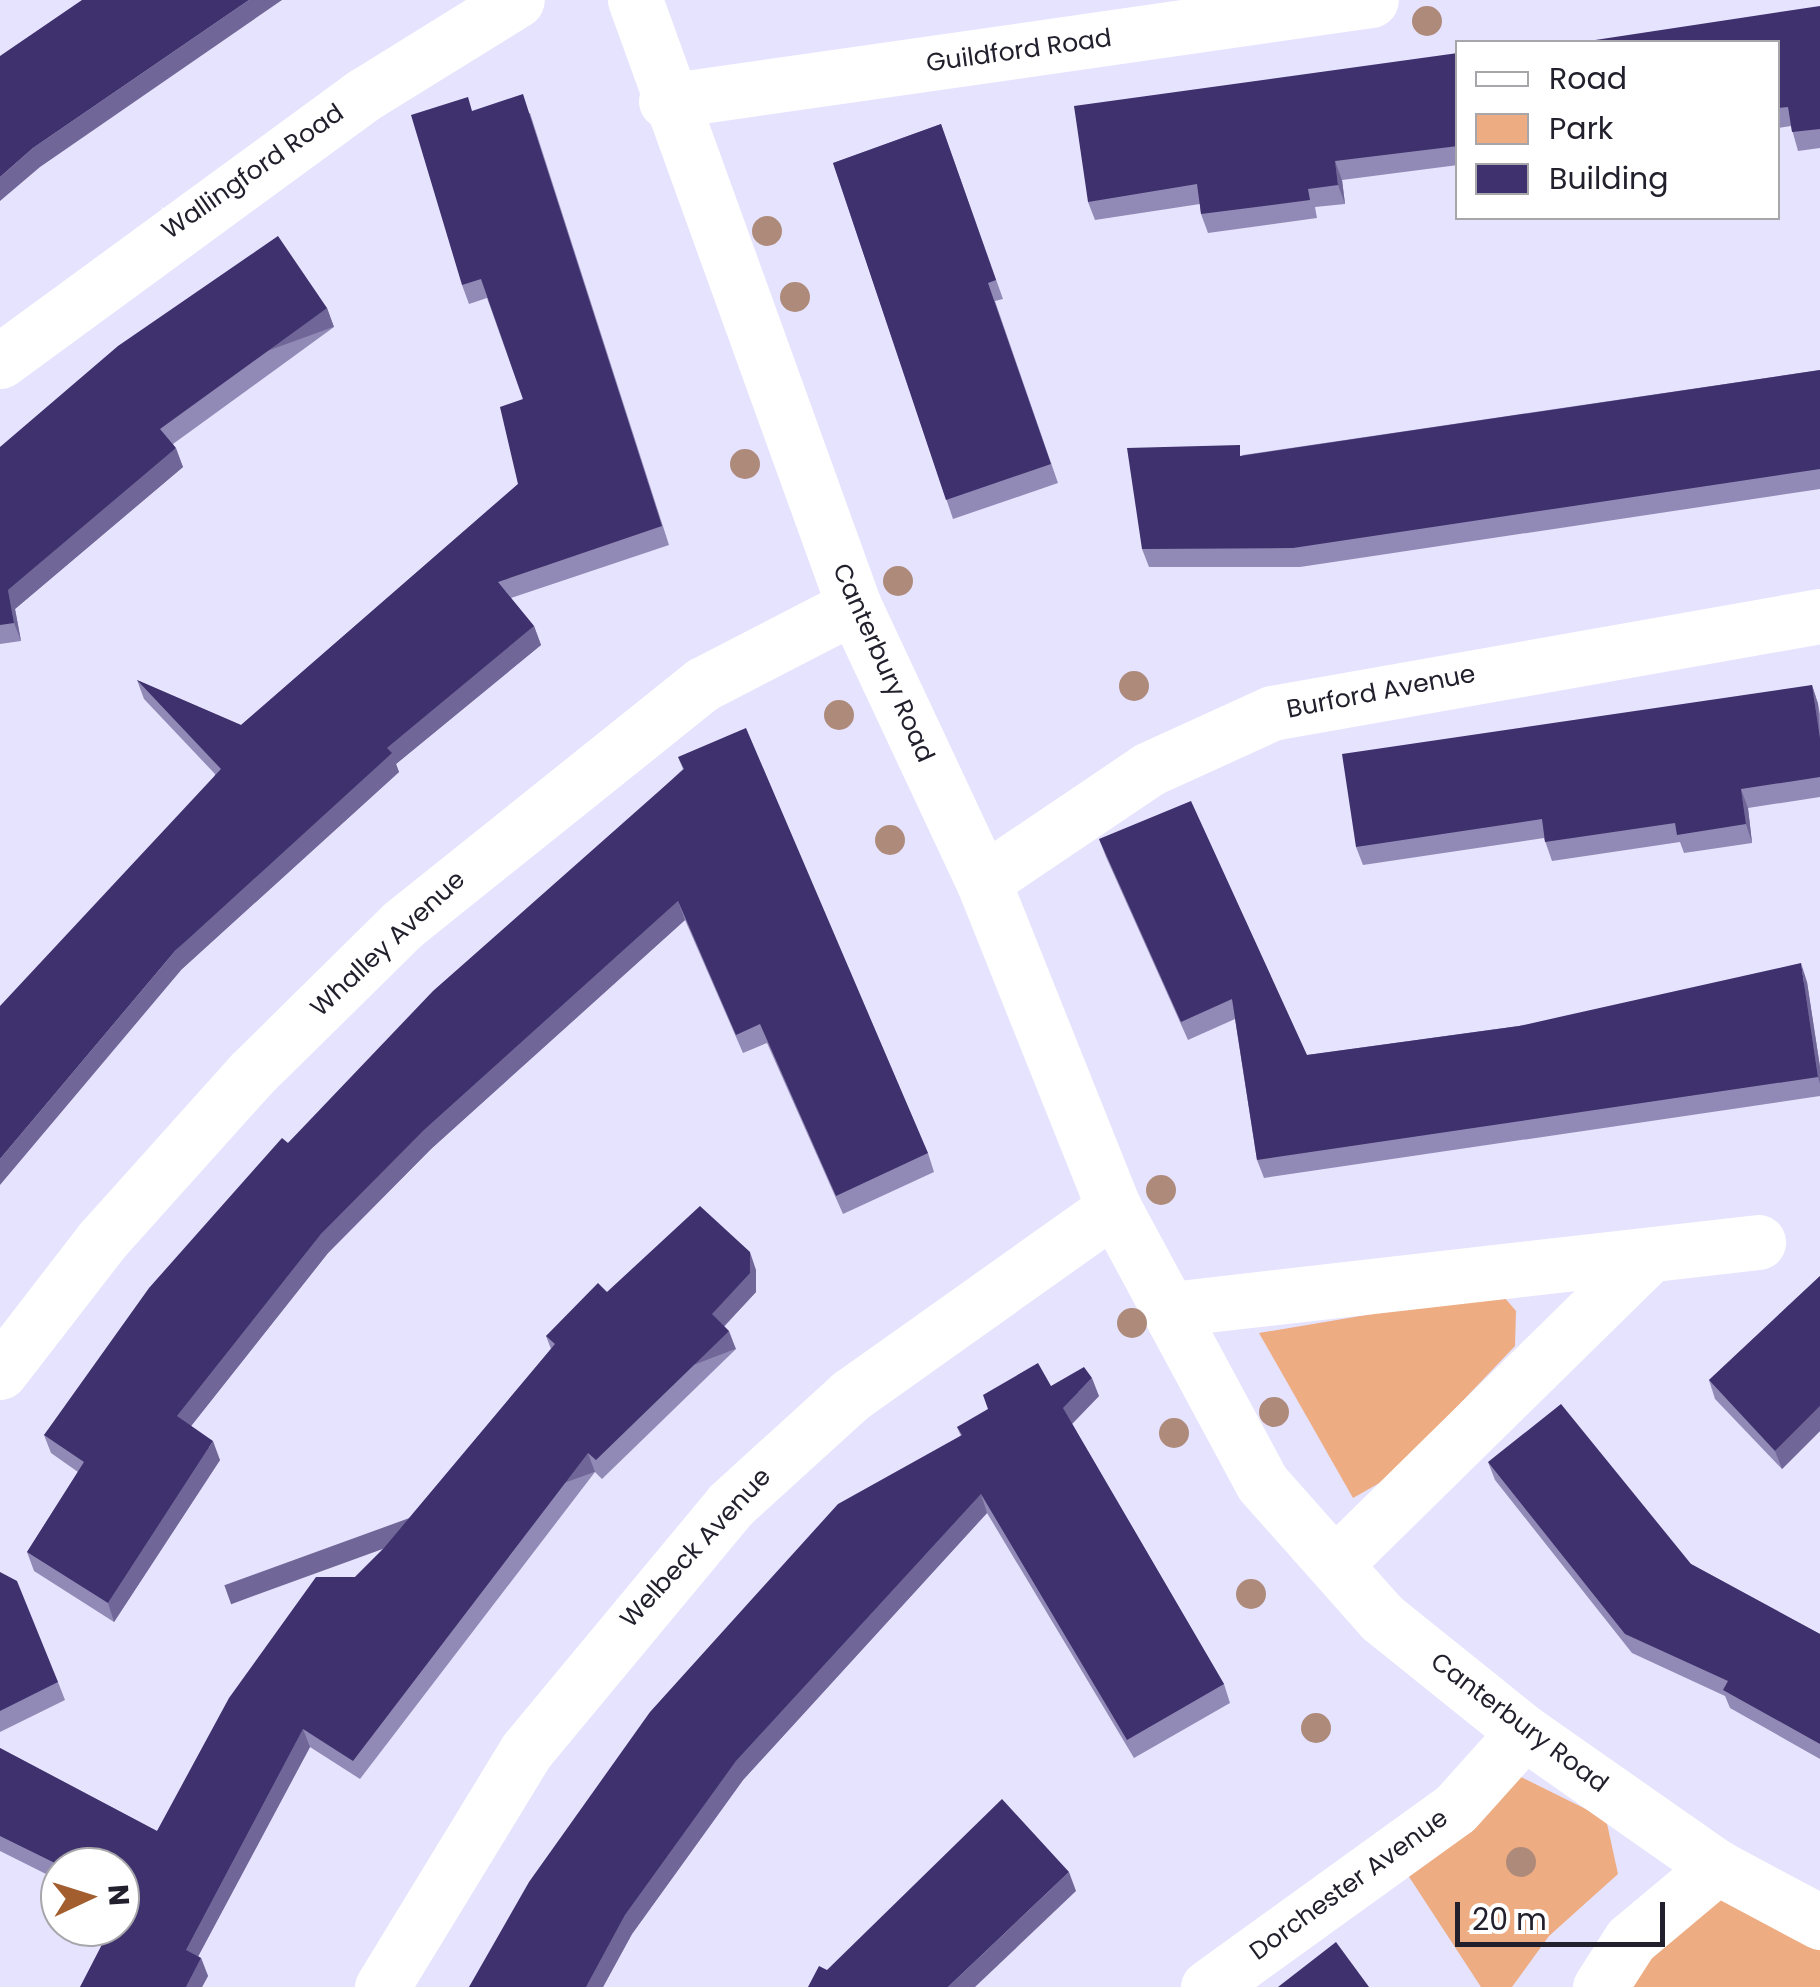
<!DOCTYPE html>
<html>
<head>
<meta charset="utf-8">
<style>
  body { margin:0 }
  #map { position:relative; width:1820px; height:1987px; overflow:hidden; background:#e6e3fe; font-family:Poppins,sans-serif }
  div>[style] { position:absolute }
  .green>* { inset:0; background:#edac82 }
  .street>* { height:55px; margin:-27.5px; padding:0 27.5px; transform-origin:27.5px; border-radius:27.5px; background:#fff }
  .trees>* { width:30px; height:30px; margin:-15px; border-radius:50%; background:#ae8a7b }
  .wall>* { inset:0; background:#928ab6 }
  .shaded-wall>* { inset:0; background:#706698; transform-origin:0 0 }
  .building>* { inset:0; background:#3e316d }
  span { translate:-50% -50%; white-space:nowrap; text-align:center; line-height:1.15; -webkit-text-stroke:10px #fff; paint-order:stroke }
  .street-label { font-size:25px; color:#22202c }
  .legend { position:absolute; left:1455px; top:40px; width:325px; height:180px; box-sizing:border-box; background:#fff; border:2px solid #a7a6ab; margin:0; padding:12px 18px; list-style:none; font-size:30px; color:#22202c }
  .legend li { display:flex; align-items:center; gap:20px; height:50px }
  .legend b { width:50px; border:2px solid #a7a6ab }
  .north { position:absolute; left:40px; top:1847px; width:100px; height:100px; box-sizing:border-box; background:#fff; border:2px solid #a7a6ab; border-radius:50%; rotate:86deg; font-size:28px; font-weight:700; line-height:40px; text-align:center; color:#22202c }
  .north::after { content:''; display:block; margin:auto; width:35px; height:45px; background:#a25e2e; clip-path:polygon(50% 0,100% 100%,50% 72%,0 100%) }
  .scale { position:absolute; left:1455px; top:1902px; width:210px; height:45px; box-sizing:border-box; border:5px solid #22202c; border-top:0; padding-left:12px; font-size:30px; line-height:35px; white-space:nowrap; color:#22202c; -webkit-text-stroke:8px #fff; paint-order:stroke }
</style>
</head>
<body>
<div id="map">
  <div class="green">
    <i style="clip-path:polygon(1485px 1295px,1504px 1297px,1516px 1311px,1515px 1346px,1390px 1477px,1353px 1498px,1259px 1333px)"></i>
    <i style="clip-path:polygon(1515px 1774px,1606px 1819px,1618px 1874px,1549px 1936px,1512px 1987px,1481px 1987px,1400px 1863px)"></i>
    <i style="clip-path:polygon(1716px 1871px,1820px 1938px,1820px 1987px,1600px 1987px)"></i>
  </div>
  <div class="street">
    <i style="left:635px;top:0;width:644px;rotate:70.13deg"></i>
    <i style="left:854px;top:606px;width:304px;rotate:64.9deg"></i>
    <i style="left:983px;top:881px;width:352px;rotate:68.2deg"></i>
    <i style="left:1114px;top:1208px;width:312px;rotate:61.7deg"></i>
    <i style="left:1262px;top:1483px;width:181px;rotate:48.4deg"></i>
    <i style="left:1382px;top:1618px;width:182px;rotate:38.8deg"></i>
    <i style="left:1524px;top:1732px;width:236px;rotate:35deg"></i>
    <i style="left:1717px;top:1867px;width:117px;rotate:28.1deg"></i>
    <i style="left:666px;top:101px;width:712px;rotate:-8.15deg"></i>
    <i style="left:0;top:361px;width:449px;rotate:-36.2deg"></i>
    <i style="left:362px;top:96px;width:182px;rotate:-31.8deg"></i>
    <i style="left:983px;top:881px;width:200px;rotate:-34deg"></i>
    <i style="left:1149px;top:769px;width:135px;rotate:-24.5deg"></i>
    <i style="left:1272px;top:713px;width:557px;rotate:-10.04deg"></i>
    <i style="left:1171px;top:1309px;width:591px;rotate:-6.51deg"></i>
    <i style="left:0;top:1372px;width:167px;rotate:-52.3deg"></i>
    <i style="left:102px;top:1240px;width:223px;rotate:-48.1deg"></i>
    <i style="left:251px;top:1074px;width:212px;rotate:-44.6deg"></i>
    <i style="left:402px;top:925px;width:386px;rotate:-38.7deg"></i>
    <i style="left:703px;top:684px;width:170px;rotate:-27.3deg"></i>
    <i style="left:1335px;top:1564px;width:435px;rotate:-44.5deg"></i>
    <i style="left:382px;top:1987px;width:276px;rotate:-58.6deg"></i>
    <i style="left:526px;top:1751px;width:320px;rotate:-50.3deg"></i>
    <i style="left:730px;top:1505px;width:164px;rotate:-42.3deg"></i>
    <i style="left:851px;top:1395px;width:323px;rotate:-35.4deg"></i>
    <i style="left:1208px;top:1987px;width:304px;rotate:-35.8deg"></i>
    <i style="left:1455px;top:1809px;width:103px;rotate:-48.1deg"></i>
    <i style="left:1600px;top:1987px;width:56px;rotate:-57.4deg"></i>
    <i style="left:1630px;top:1940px;width:114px;rotate:-40deg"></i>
  </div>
  <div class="trees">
    <i style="left:1427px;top:21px"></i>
    <i style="left:767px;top:231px"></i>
    <i style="left:795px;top:297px"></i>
    <i style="left:745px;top:464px"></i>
    <i style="left:898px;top:581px"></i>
    <i style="left:1134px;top:686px"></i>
    <i style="left:839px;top:715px"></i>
    <i style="left:890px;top:840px"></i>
    <i style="left:1161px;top:1190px"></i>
    <i style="left:1132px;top:1323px"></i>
    <i style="left:1274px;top:1412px"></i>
    <i style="left:1174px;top:1433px"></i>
    <i style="left:1251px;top:1594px"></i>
    <i style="left:1316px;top:1728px"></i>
    <i style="left:1521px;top:1862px"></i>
  </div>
  <div class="wall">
    <i style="clip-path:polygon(1820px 6px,1820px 148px,1798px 151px,1791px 126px,1778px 128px,1778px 42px)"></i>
    <i style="clip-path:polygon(1458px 53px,1458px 165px,1342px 180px,1345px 204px,1315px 207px,1317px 218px,1208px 233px,1201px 214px,1200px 204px,1095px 220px,1088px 202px)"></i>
    <i style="clip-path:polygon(473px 111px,530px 113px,669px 545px,511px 598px,534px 626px,541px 645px,396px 764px,399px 772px,182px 969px,215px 774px,144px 699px,137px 680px,241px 725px,518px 484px,523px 399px,487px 298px,469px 304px,462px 285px)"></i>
    <i style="clip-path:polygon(941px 124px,1003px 299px,995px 301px,1058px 483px,953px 519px,833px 163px)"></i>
    <i style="clip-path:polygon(327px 308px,334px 327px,173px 444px,183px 467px,15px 609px,21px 641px,0 644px,0 447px)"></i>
    <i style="clip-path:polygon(1820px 370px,1820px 489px,1300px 567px,1149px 567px,1142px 549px,1243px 455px)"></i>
    <i style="clip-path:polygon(1812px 685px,1818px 704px,1820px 714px,1820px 797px,1748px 808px,1752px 843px,1684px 853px,1680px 842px,1552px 861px,1544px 838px,1363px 865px,1356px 847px)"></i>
    <i style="clip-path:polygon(678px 757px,928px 1153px,934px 1172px,843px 1214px,767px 1043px,743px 1053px,685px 920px,431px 1149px,328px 1253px,191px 1426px,220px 1460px,114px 1622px,34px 1571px,27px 1552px,78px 1472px,51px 1453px,44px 1435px,288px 1143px,683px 769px)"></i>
    <i style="clip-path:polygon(1099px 839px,1307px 1055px,1519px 1026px,1807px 982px,1820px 1067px,1820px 1096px,1264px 1178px,1257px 1160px,1235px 1019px,1188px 1040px,1106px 857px)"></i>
    <i style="clip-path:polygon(756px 1270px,756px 1292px,724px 1326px,736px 1349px,602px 1479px,595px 1472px,360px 1779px,310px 1747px,198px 1956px,201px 1958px,208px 1976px,202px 1987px,80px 1987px,120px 1927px,120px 1867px,60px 1867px,60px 1881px,0 1851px,0 1748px,157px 1831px,355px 1577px,384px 1548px,551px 1349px,546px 1336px,607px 1292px)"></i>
    <i style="clip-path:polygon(1820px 1276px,1820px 1431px,1782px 1469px,1715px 1399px,1709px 1380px)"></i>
    <i style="clip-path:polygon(1051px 1386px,1099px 1396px,1072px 1424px,1224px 1684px,1230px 1703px,1134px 1758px,987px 1513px,743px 1780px,632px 1934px,603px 1987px,469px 1987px,961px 1436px,957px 1427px)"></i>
    <i style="clip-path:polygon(1488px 1462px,1691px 1564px,1820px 1634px,1820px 1759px,1730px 1708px,1725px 1696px,1632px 1653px,1495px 1480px)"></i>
    <i style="clip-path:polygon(0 1572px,58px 1682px,65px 1700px,0 1732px)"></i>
  </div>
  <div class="shaded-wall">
    <i style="clip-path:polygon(249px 0,282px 0,40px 167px,0 201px,0 177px,33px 148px)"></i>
    <i style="clip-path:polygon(1335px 161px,1342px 180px,1345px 204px,1338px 185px)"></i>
    <i style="left:327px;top:308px;width:20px;height:206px;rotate:70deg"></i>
    <i style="clip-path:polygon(176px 448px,183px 467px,15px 609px,21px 641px,14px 623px,8px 590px)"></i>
    <i style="clip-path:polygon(534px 626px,541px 645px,396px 764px,399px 772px,182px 969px,0 1185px,0 1159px,175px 951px,387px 748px)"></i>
    <i style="clip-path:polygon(1812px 685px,1818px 704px,1820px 738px)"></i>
    <i style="clip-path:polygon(1741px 789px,1748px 808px,1752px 843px,1746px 824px)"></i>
    <i style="clip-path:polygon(678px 901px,685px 920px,431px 1149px,328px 1253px,184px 1435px,177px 1416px,321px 1234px,424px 1130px)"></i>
    <i style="clip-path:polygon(1801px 963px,1807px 982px,1820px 1067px,1820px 1084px,1818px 1077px)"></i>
    <i style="clip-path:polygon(750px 1252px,756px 1270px,756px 1292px,719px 1332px,712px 1314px)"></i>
    <i style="left:729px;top:1331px;width:19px;height:185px;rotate:69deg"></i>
    <i style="clip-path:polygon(1092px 1378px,1099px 1396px,1070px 1426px,1063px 1408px)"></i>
    <i style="clip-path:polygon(1820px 1406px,1820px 1431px,1782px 1469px,1775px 1451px)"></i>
    <i style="clip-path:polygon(213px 1441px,220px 1460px,114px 1622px,108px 1603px)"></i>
    <i style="left:588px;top:1453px;width:20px;height:387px;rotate:70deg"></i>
    <i style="clip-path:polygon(981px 1494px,987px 1513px,743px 1780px,632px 1934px,603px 1987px,586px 1987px,625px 1915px,736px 1761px)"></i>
    <i style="clip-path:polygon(303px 1729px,310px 1747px,192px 1968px,186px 1950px)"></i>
    <i style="clip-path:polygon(1069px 1872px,1076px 1891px,975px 1987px,948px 1987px)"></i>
    <i style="clip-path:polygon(201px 1958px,208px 1976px,202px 1987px,186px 1987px)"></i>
  </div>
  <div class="building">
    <i style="clip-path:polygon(82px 0,249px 0,33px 148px,0 177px,0 56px)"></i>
    <i style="clip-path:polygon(1820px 6px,1820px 129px,1792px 132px,1788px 107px,1778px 108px,1778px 42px,1582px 42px)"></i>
    <i style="clip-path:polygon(1458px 53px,1458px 146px,1335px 161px,1338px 185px,1308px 189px,1310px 200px,1201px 214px,1197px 184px,1088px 202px,1074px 106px)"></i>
    <i style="clip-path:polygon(523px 94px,662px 526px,498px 582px,534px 626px,387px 748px,392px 753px,175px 951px,0 1159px,0 1006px,221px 769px,137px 680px,241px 725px,518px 484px,500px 407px,523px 399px,481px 279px,462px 285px,411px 115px,468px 97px,472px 111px)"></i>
    <i style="clip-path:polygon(941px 124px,996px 280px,988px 283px,1051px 464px,946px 500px,833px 163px)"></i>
    <i style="clip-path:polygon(278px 236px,327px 308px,160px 429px,176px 448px,8px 590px,14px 623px,0 625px,0 447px,118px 346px)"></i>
    <i style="clip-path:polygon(1820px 370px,1820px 469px,1293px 548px,1142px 549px,1127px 448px,1240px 445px,1240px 456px)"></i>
    <i style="clip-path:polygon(1812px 685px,1820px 738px,1820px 777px,1741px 789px,1746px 824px,1677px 835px,1675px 823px,1545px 842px,1542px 819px,1356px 847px,1342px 754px)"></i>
    <i style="clip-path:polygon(746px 728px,928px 1153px,836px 1196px,760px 1024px,736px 1035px,678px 901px,424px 1130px,321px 1234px,177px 1416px,213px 1441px,108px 1603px,27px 1552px,84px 1462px,44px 1435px,149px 1288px,282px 1138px,288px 1143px,433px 991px,684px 769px,678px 757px)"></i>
    <i style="clip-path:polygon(1191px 801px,1307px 1055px,1519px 1026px,1801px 963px,1818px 1077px,1257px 1160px,1232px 999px,1181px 1022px,1099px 839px)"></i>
    <i style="clip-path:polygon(700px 1206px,750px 1252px,750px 1273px,712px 1314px,729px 1331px,596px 1460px,588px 1453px,353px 1761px,303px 1729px,186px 1950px,201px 1958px,186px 1987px,80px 1987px,111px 1927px,120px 1927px,120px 1910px,126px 1898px,120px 1895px,120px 1867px,63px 1867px,0 1836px,0 1748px,157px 1831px,229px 1698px,316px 1577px,355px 1577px,384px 1548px,555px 1344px,546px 1336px,598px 1283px,607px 1292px)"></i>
    <i style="clip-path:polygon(1820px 1276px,1820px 1406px,1775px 1451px,1709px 1380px)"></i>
    <i style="clip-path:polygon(1038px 1363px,1051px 1386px,1084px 1367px,1092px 1378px,1063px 1408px,1224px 1684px,1127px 1740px,981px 1494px,736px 1761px,625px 1915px,586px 1987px,469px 1987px,529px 1882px,650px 1712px,838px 1504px,962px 1435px,957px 1427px,988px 1409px,983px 1395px)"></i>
    <i style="clip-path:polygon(1561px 1404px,1691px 1564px,1820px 1634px,1820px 1744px,1723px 1690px,1728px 1681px,1625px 1634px,1488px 1462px)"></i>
    <i style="clip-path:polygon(0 1572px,17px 1581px,58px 1682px,0 1711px)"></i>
    <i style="clip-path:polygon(1002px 1799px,1069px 1872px,948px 1987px,808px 1987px,819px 1966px,827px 1970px)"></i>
    <i style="clip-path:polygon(1336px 1942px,1369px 1987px,1278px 1987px)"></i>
  </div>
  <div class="street-label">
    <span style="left:1019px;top:51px;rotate:-8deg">Guildford Road</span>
    <span style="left:253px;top:172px;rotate:-35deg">Wallingford Road</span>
    <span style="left:883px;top:663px;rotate:66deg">Canterbury Road</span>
    <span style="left:1381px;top:692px;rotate:-11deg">Burford Avenue</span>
    <span style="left:388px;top:944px;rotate:-43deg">Whalley Avenue</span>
    <span style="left:696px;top:1548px;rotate:-47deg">Welbeck Avenue</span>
    <span style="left:1519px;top:1723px;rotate:37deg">Canterbury Road</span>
    <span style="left:1349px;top:1885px;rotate:-36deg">Dorchester Avenue</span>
  </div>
  <ul class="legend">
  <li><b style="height:12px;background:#fff"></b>Road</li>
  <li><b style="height:28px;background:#edac82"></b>Park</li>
  <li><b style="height:28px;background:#3e316d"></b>Building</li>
  </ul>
  <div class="north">N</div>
  <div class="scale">20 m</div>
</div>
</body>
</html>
